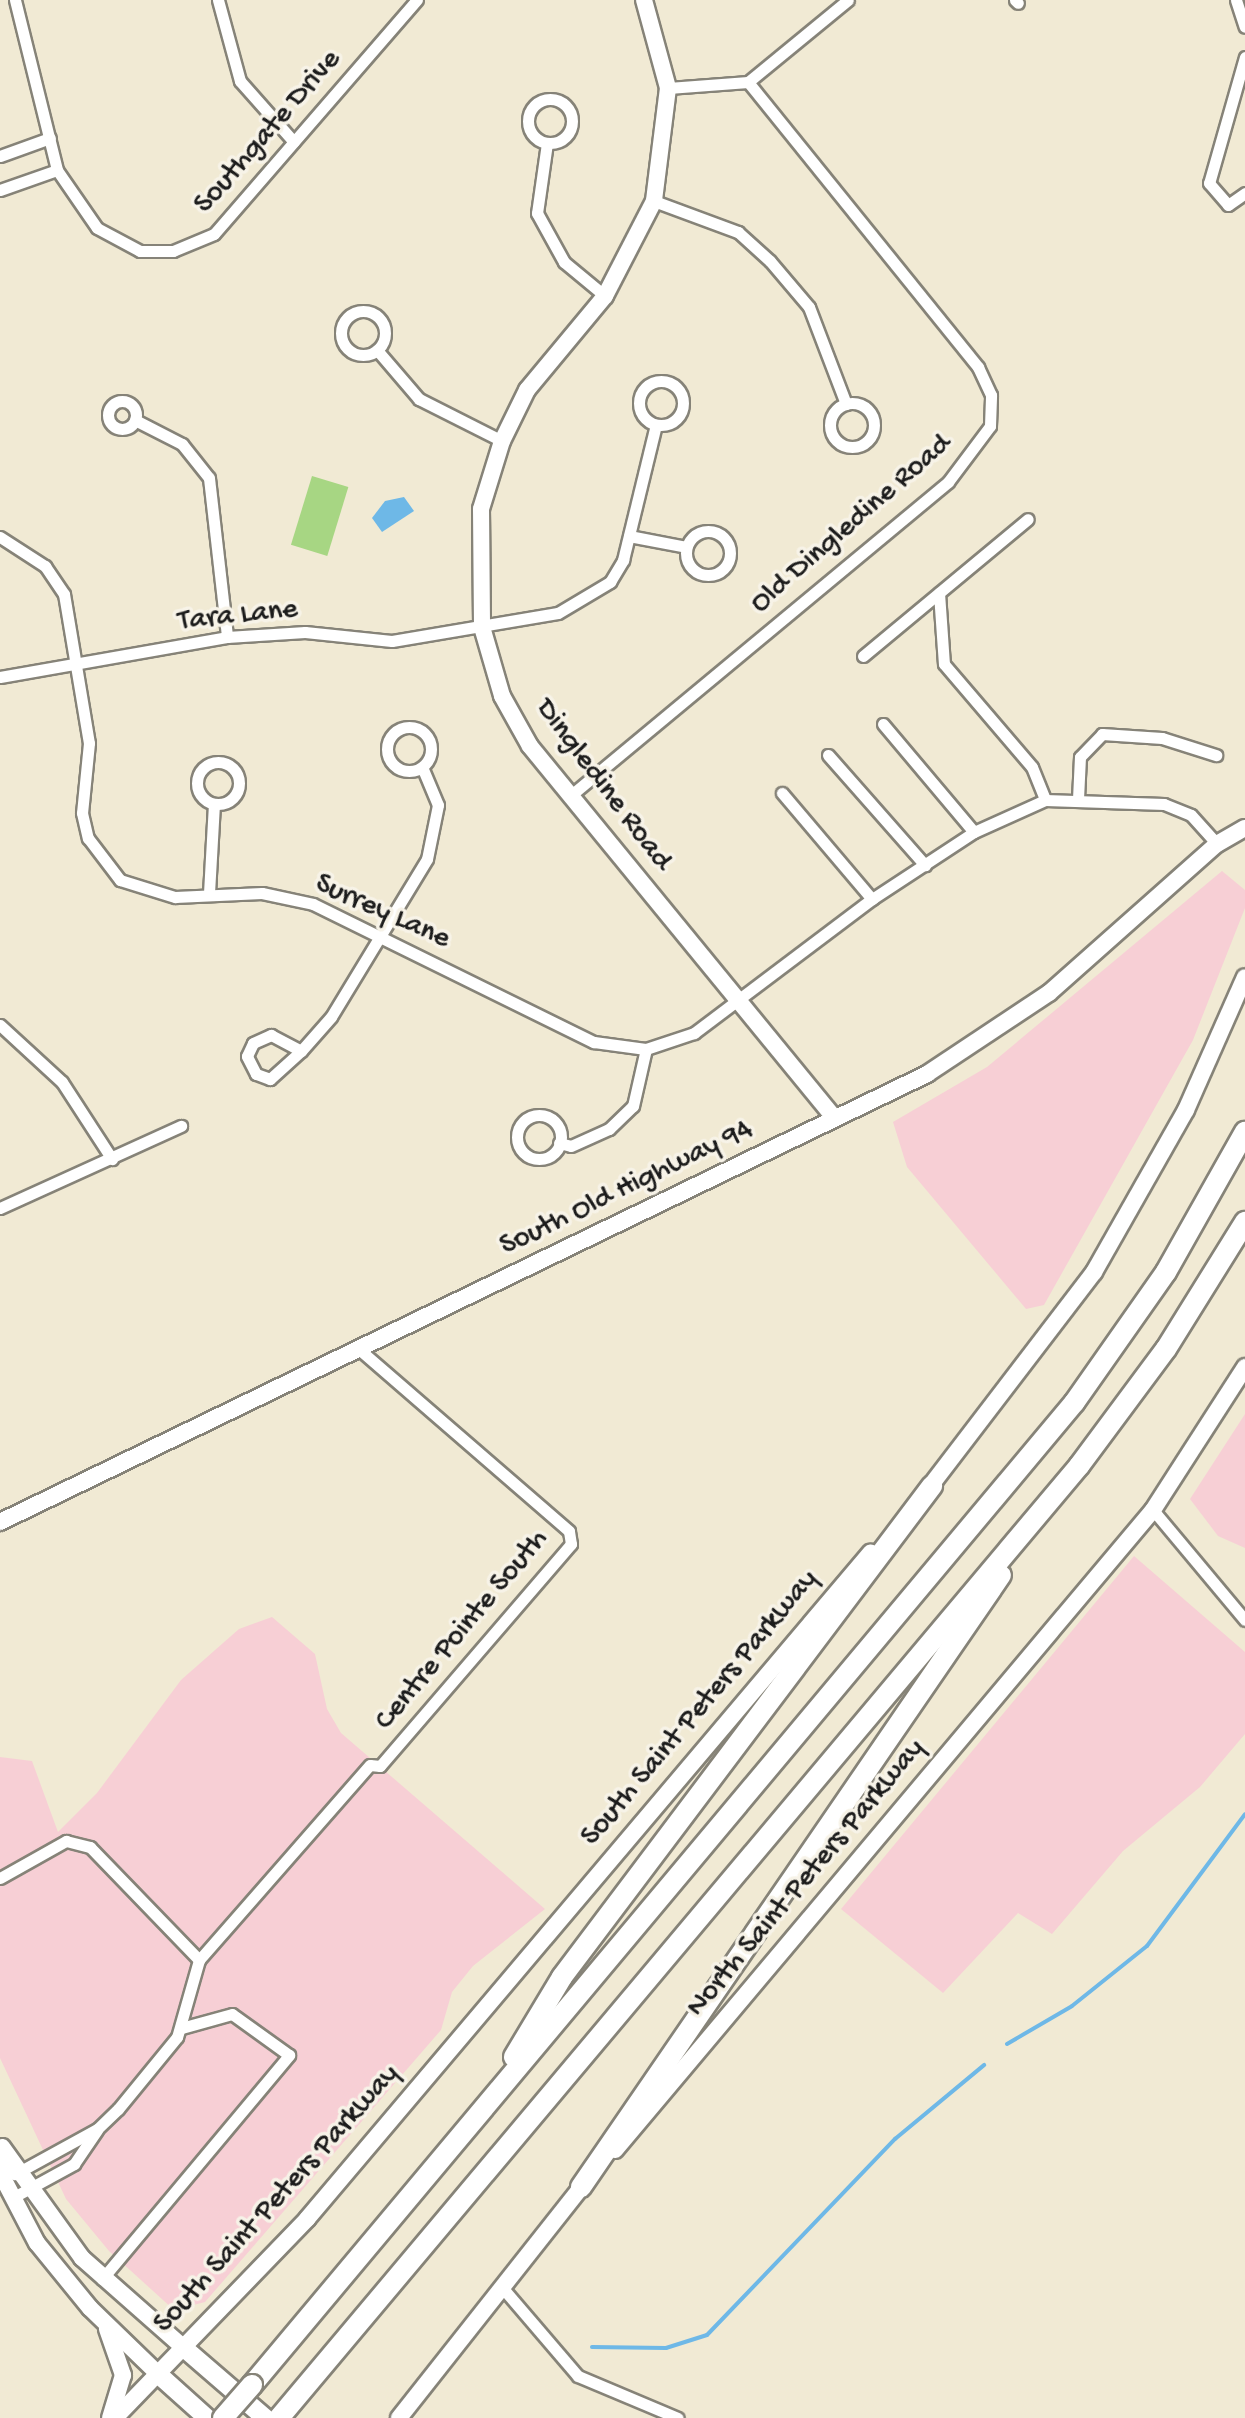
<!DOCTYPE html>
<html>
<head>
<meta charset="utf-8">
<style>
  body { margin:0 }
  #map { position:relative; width:1245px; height:2418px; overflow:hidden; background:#f1ead4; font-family:"Gochi Hand",sans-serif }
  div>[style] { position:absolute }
  .built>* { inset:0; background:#f7cfd5 }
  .green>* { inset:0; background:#a7d683; transform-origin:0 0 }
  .water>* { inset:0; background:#6eb8e7 }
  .stream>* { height:4px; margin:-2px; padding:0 2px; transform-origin:2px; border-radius:2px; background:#6eb8e7 }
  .roads { filter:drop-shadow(2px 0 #868378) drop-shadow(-2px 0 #868378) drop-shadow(0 2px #868378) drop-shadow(0 -2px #868378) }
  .street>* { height:11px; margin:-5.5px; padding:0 5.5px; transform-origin:5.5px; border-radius:5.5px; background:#fff }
  .street>.ring { margin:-5.5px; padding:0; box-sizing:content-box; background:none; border:11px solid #fff; border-radius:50% }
  .secondary>* { height:16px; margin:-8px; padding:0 8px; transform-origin:8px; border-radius:8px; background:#fff }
  .primary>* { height:18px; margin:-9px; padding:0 9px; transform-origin:9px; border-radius:9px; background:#fff }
  .highway>* { height:20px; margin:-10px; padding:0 10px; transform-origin:10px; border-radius:10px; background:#fff }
  .bridges { filter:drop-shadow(2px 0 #868378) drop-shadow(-2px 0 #868378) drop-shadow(0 2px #868378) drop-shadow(0 -2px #868378) }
  .highway-bridge>* { height:20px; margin:-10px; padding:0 10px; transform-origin:10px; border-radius:10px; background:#fff }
  span { translate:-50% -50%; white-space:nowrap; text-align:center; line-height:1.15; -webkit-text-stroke:7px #f7f3e8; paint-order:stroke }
  .street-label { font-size:30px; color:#1c1c1c }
</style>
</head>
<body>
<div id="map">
  <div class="built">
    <i style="clip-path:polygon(1222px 871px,1245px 890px,1245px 908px,1193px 1040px,1044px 1305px,1026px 1309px,907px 1167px,893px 1122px,987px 1067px)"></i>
    <i style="clip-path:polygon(1245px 1414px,1245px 1548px,1218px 1536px,1190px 1499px)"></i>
    <i style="clip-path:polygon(1134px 1556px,1245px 1652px,1245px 1734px,1200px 1787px,1123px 1851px,1052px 1934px,1018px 1913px,943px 1993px,841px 1909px)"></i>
    <i style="clip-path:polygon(272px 1617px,315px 1654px,327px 1709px,341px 1733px,545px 1909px,473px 1966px,452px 1992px,441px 2030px,205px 2302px,174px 2310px,109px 2251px,66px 2199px,0 2058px,0 1757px,32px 1761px,58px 1832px,97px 1793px,181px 1680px,239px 1629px)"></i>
  </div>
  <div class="green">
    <i style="left:312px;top:476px;width:38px;height:72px;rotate:17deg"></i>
  </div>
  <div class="water">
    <i style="clip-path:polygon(404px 497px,414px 511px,382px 532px,372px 518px,385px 501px)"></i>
  </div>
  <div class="stream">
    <i style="left:1007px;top:2044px;width:75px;rotate:-30.3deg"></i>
    <i style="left:1072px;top:2006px;width:96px;rotate:-38.7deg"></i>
    <i style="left:1147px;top:1946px;width:164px;rotate:-53.4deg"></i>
    <i style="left:592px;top:2347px;width:74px;rotate:0.8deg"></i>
    <i style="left:666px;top:2348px;width:43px;rotate:-17.6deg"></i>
    <i style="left:707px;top:2335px;width:272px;rotate:-46.2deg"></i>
    <i style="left:895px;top:2139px;width:116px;rotate:-39.7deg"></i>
  </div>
  <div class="roads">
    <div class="street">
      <i style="left:15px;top:0;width:175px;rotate:76.1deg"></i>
      <i style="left:57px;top:170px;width:70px;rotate:55.4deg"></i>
      <i style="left:97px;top:228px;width:49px;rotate:28.1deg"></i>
      <i style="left:140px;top:251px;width:33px"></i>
      <i style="left:173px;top:251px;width:44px;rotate:-22.5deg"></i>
      <i style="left:214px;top:234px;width:310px;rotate:-49.1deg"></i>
      <i style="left:218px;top:0;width:84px;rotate:74.8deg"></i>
      <i style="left:240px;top:81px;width:81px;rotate:48.5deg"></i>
      <i style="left:1015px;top:0;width:4px;rotate:45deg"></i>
      <i style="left:1236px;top:0;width:28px;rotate:72deg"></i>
      <i style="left:1245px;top:57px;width:131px;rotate:105.9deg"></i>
      <i style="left:1209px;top:183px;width:29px;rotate:49deg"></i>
      <i style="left:1228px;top:205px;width:21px;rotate:-35deg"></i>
      <i style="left:748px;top:82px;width:129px;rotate:-39.4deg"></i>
      <i class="ring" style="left:528px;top:99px;width:33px;height:33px"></i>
      <i style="left:547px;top:143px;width:71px;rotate:98.1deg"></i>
      <i style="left:537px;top:213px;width:56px;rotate:61.1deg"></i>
      <i style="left:564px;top:262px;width:53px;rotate:39.7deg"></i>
      <i style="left:0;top:156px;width:53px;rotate:-19.8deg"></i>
      <i style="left:0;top:190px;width:60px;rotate:-19.3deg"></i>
      <i style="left:654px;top:201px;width:90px;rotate:20.3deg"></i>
      <i style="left:738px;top:232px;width:43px;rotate:42.2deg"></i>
      <i style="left:770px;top:261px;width:60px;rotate:49.7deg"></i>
      <i style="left:809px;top:307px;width:104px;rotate:69.1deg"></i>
      <i class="ring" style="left:341px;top:311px;width:33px;height:33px"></i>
      <i style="left:377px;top:350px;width:65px;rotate:49.4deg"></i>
      <i style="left:419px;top:399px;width:93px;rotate:26.8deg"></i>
      <i class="ring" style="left:639px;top:381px;width:33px;height:33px"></i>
      <i class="ring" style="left:108px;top:401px;width:17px;height:17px"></i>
      <i class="ring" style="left:830px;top:403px;width:33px;height:33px"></i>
      <i style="left:135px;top:420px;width:53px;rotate:27.1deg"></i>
      <i style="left:182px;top:444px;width:43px;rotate:51.5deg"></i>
      <i style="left:209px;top:478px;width:160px;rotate:83.5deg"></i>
      <i class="ring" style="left:686px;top:531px;width:33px;height:33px"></i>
      <i style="left:629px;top:536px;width:58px;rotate:10.9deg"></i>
      <i style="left:0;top:537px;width:54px;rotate:32.8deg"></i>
      <i style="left:45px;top:566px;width:34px;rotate:56deg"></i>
      <i style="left:64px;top:594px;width:151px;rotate:80.5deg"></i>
      <i style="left:89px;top:743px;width:70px;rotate:95.7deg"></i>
      <i style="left:82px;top:813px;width:26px;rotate:77deg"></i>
      <i style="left:88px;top:838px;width:53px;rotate:52.7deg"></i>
      <i style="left:120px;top:880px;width:58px;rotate:17.2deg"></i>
      <i style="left:175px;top:897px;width:87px;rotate:-2.6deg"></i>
      <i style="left:262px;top:893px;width:52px;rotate:12.2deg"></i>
      <i style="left:313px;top:904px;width:313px;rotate:26.2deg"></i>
      <i style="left:594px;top:1042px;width:52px;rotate:7.7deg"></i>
      <i style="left:939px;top:593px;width:71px;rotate:86deg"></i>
      <i style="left:944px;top:664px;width:135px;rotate:49.5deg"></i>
      <i style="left:1032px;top:767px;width:35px;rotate:68deg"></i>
      <i style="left:863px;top:656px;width:214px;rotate:-39.7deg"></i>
      <i style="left:0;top:677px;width:230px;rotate:-10deg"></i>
      <i style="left:227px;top:637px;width:78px;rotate:-3.7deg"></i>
      <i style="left:305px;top:632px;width:87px;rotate:5.9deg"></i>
      <i style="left:392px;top:641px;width:168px;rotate:-9.6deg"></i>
      <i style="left:558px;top:613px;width:61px;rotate:-30.8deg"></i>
      <i style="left:610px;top:582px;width:26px;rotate:-59deg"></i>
      <i style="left:623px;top:560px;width:139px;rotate:-76.3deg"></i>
      <i style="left:883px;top:724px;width:141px;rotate:49.9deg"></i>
      <i class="ring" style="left:387px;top:727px;width:33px;height:33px"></i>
      <i style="left:828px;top:755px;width:147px;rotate:48.6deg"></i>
      <i class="ring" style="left:197px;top:762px;width:31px;height:31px"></i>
      <i style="left:782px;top:793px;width:139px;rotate:49.7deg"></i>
      <i style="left:570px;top:796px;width:491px;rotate:-39.7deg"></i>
      <i style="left:948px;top:482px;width:70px;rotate:-53.1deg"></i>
      <i style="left:990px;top:426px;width:31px;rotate:-88deg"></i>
      <i style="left:991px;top:395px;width:31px;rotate:-115deg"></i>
      <i style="left:978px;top:367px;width:366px;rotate:-128.9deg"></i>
      <i style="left:748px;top:82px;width:80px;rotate:175.7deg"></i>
      <i style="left:1078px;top:799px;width:42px;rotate:-87.3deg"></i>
      <i style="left:1080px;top:757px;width:32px;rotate:-46deg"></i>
      <i style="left:1102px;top:734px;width:60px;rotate:3.8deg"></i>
      <i style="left:1162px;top:738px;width:57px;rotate:17.5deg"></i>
      <i style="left:209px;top:893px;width:89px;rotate:-86.8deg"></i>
      <i style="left:0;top:1025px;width:84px;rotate:42.6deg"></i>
      <i style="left:62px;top:1082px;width:92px;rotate:57deg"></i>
      <i style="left:271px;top:1035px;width:34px;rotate:28deg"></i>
      <i style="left:301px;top:1051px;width:42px;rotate:137.9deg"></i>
      <i style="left:270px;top:1079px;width:15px;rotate:-160deg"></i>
      <i style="left:256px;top:1074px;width:20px;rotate:-117deg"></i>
      <i style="left:247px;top:1056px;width:14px;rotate:-65deg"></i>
      <i style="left:253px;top:1043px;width:20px;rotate:-24deg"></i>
      <i style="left:301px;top:1051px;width:45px;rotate:-48.6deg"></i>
      <i style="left:331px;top:1017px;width:185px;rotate:-58.7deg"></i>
      <i style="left:427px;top:859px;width:55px;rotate:-78.5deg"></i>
      <i style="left:438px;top:805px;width:41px;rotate:-112.8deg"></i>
      <i class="ring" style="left:517px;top:1115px;width:33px;height:33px"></i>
      <i style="left:559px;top:1143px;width:12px;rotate:14deg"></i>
      <i style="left:571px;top:1146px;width:42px;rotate:-24.1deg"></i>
      <i style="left:609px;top:1129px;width:33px;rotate:-44deg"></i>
      <i style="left:633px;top:1106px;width:58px;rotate:-77.2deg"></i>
      <i style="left:646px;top:1049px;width:51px;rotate:-18.4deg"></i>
      <i style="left:694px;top:1033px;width:223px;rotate:-37deg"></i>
      <i style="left:872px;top:899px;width:122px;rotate:-33.3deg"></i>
      <i style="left:974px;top:832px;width:78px;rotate:-24.3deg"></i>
      <i style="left:1045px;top:800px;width:119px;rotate:1.9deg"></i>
      <i style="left:1164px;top:804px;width:29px;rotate:22deg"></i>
      <i style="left:1191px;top:815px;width:39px;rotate:48deg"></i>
      <i style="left:0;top:1208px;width:199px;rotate:-24.4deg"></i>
      <i style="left:1153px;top:1510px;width:143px;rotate:50.1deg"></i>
      <i style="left:0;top:1878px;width:76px;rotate:-29.3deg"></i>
      <i style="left:66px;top:1841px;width:25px;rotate:14deg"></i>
      <i style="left:90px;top:1847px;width:157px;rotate:46deg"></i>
      <i style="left:199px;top:1960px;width:80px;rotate:105.9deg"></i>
      <i style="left:177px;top:2037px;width:93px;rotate:129.3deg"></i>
      <i style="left:118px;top:2109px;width:29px;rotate:136deg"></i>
      <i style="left:97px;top:2129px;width:94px;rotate:151.2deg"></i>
      <i style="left:199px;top:1960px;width:259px;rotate:-48.8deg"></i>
      <i style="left:370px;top:1765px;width:10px;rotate:6deg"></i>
      <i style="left:380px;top:1766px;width:293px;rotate:-49.3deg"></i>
      <i style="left:571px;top:1544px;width:13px;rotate:-99deg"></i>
      <i style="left:569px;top:1531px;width:276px;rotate:-139.1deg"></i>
      <i style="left:12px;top:2198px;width:71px;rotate:-28.7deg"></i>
      <i style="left:74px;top:2164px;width:41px;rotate:-55.9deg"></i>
      <i style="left:102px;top:2279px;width:292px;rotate:-50.1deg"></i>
      <i style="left:289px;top:2055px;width:70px;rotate:-144.3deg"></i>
      <i style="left:232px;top:2014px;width:53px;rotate:164.6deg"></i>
      <i style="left:501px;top:2286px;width:118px;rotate:49.5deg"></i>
      <i style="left:578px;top:2376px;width:108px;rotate:22.8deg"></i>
    </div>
    <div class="secondary">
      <i style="left:644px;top:0;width:91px;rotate:74.7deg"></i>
      <i style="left:668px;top:88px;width:114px;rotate:97.1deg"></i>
      <i style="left:654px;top:201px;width:107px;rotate:117.3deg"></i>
      <i style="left:605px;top:296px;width:122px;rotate:129.7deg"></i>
      <i style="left:527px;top:390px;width:57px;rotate:116.1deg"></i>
      <i style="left:502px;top:441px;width:71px;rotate:107.2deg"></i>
      <i style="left:481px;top:509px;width:118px;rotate:89.5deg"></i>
      <i style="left:482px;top:627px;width:72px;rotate:73.8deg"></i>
      <i style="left:502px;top:696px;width:57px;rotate:60.8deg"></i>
      <i style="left:530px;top:746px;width:481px;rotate:50.7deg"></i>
      <i style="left:925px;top:1493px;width:278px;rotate:-52.6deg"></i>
      <i style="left:1094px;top:1272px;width:186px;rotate:-60.4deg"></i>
      <i style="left:1186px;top:1110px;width:145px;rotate:-66.1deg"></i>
      <i style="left:0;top:1522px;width:1030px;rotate:-25.79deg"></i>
      <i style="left:927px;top:1074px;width:146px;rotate:-33.6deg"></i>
      <i style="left:1049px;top:993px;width:225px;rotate:-41.6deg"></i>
      <i style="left:1217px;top:844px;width:32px;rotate:-30deg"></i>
      <i style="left:2px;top:2147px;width:137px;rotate:54.2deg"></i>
      <i style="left:82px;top:2258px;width:136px;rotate:41.4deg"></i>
      <i style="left:3px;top:2149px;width:31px;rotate:88deg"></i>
      <i style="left:4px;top:2180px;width:71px;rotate:62.4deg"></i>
      <i style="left:37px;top:2243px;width:84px;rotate:50.8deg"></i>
      <i style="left:90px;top:2308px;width:95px;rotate:44.1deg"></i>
      <i style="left:615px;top:2150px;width:836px;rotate:-49.95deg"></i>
      <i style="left:1153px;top:1510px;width:170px;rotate:-57.2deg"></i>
      <i style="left:107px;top:2329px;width:49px;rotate:70.8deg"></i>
      <i style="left:123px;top:2375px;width:45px;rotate:106.8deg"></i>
      <i style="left:115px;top:2418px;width:277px;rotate:-46deg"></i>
      <i style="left:307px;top:2219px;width:873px;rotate:-49.78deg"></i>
      <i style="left:399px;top:2418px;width:305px;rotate:-51.7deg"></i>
    </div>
    <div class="primary">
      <i style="left:184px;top:2348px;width:107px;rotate:40.8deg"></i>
      <i style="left:158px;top:2374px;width:66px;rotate:41.9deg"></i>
    </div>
    <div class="highway">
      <i style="left:514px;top:2057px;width:93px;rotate:-59deg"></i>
      <i style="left:562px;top:1977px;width:615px;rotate:-53deg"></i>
      <i style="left:581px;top:2187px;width:742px;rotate:-55.54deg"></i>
      <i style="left:252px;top:2385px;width:1281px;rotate:-50.07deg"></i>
      <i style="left:1074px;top:1403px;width:160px;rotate:-54.9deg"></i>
      <i style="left:1166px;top:1272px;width:161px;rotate:-60.6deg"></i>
      <i style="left:279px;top:2418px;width:1244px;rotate:-49.96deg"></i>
      <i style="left:1079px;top:1466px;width:146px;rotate:-53.4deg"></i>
      <i style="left:1166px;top:1349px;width:150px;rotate:-58.1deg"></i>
    </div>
  </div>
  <div class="bridges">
    <div class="highway-bridge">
      <i style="left:223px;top:2418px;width:44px;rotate:-48.7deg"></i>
    </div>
  </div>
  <div class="street-label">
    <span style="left:269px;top:133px;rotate:-49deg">Southgate Drive</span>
    <span style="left:852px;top:525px;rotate:-41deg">Old Dingledine Road</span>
    <span style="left:238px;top:617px;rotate:-6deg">Tara Lane</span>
    <span style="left:602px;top:786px;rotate:53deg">Dingledine Road</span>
    <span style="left:382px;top:913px;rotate:24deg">Surrey Lane</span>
    <span style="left:627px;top:1189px;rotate:-26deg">South Old Highway 94</span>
    <span style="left:463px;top:1631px;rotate:-50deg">Centre Pointe South</span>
    <span style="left:701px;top:1709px;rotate:-50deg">South Saint Peters Parkway</span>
    <span style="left:807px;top:1879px;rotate:-50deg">North Saint Peters Parkway</span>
    <span style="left:278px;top:2200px;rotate:-48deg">South Saint Peters Parkway</span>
  </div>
</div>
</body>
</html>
